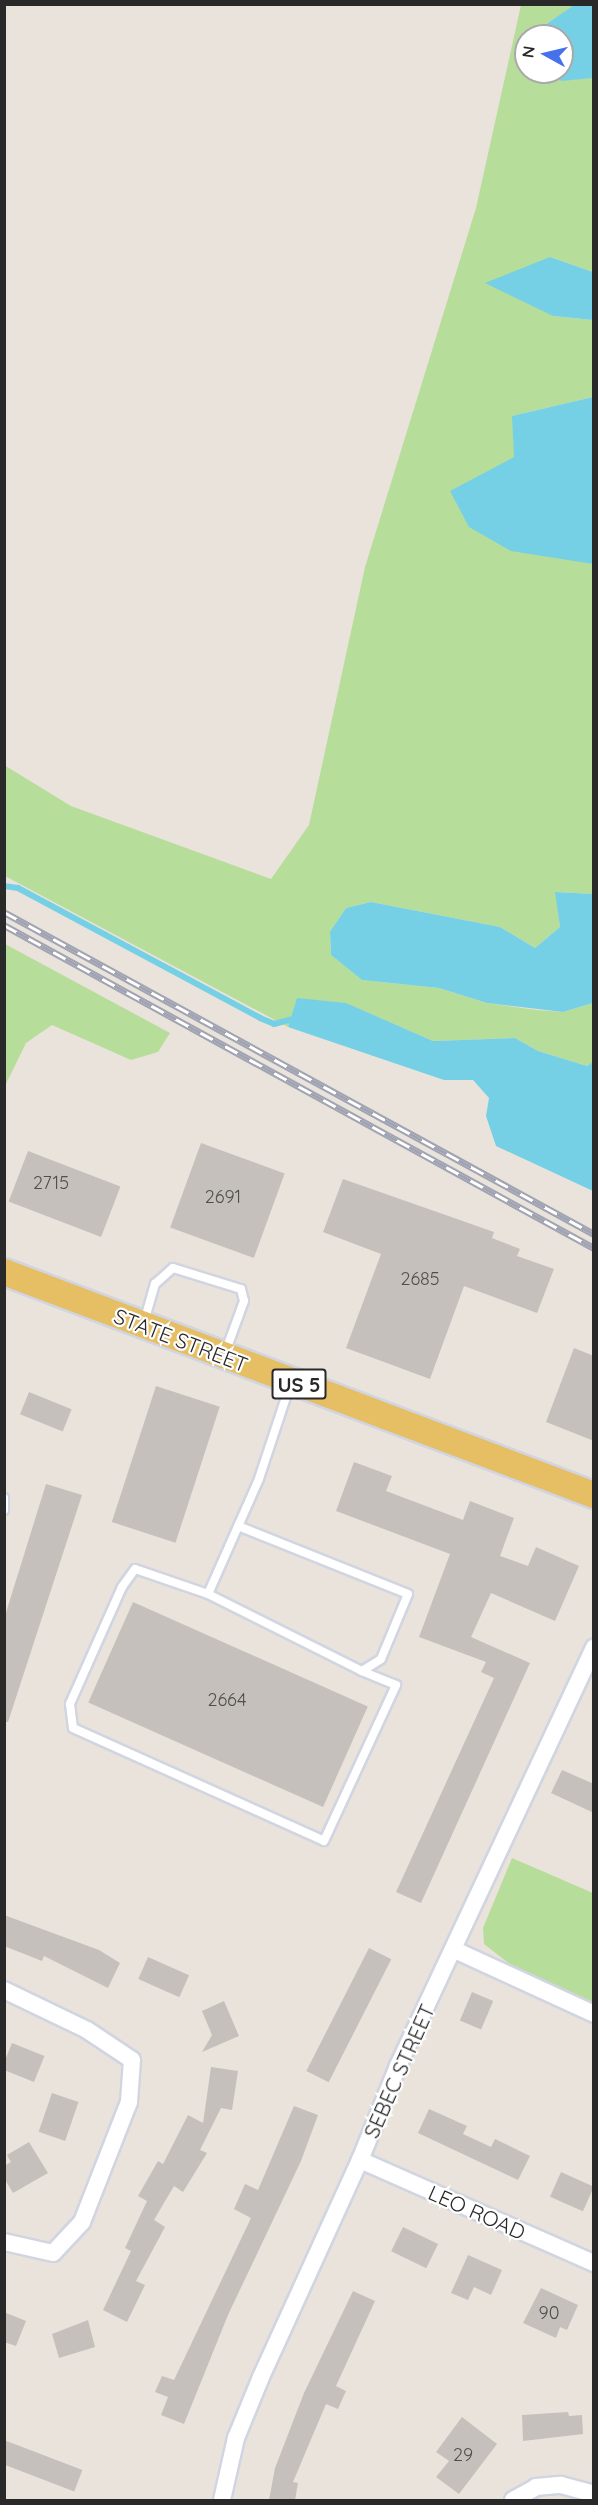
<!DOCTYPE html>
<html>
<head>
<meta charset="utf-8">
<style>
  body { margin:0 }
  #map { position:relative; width:598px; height:2505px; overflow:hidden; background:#eae3db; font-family:Quicksand,sans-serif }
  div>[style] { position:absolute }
  .green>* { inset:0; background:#b7dd9b }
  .water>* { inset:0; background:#75d0e5 }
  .stream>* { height:6px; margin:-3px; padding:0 3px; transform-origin:3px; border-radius:3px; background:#75d0e5 }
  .building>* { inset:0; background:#c5c0bb; transform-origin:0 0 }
  .roads { filter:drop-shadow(2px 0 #d1d5e1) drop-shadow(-2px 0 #d1d5e1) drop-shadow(0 2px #d1d5e1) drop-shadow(0 -2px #d1d5e1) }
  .lane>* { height:8px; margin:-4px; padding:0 4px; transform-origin:4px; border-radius:4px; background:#fff }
  .street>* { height:16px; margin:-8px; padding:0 8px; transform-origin:8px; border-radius:8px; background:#fff }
  .primary>* { height:26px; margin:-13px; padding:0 13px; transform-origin:13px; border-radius:13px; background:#e6be64 }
  .rail>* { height:7px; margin-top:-3.5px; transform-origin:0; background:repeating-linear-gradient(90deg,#fff 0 14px,#9fa3b2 0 28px); box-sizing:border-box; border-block:2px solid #9fa3b2 }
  span { translate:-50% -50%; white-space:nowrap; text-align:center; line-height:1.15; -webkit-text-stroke:4.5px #fff; paint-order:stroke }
  .number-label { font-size:18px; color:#504f4e }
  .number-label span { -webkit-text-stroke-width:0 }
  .shield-label span { padding:2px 4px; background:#fff; border:2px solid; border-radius:4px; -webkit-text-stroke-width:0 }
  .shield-label { font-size:20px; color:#292929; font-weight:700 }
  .street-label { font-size:21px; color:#292929 }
  .frame { position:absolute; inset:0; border:6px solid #292929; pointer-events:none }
  .north { position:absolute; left:514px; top:24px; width:60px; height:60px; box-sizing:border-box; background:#fff; border:2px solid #a9a9a9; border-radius:50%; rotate:278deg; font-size:16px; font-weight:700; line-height:24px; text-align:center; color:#292929 }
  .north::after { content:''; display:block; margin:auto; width:21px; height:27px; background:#4671ed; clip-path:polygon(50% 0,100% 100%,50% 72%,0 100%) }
</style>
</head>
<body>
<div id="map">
  <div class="green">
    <i style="clip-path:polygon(521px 5px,576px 5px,526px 36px,526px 72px,554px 72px,561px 80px,593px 78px,593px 272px,550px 257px,553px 316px,593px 320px,593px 397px,512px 416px,577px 559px,593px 564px,593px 894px,556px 892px,560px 927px,535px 948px,500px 927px,371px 902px,346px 908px,330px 933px,331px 955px,362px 980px,439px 988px,487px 1003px,537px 1010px,563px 1012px,593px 1003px,593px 1062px,587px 1066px,538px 1051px,515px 1038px,433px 1041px,345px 1003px,297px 999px,288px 1027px,5px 876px,4px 765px,71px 806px,271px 879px,309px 825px,365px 567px,476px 208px)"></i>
    <i style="clip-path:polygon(5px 944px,170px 1033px,158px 1052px,131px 1060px,52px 1025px,26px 1043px,5px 1086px)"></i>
    <i style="clip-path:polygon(512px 1858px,593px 1893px,593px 2002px,515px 1968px,484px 1944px,483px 1928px)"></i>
  </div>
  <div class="water">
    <i style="clip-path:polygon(576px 4px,593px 5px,593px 78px,561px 81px,554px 72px,562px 72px,562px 36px,528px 36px)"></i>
    <i style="clip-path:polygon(550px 257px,593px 272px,593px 320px,553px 316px,485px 283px)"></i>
    <i style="clip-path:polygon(593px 397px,593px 564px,511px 551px,469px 527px,450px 491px,514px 457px,512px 416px)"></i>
    <i style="clip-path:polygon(555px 892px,593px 894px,593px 1003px,563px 1012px,487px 1003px,439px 988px,362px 980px,331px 955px,330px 932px,346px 908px,371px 902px,500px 927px,535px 948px,560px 927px)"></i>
    <i style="clip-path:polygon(297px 998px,346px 1003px,433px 1041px,515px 1038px,538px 1051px,587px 1066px,593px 1062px,593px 1191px,496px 1146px,486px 1116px,489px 1098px,473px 1080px,444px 1080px,288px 1027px)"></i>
  </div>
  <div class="stream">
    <i style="left:4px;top:886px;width:14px;rotate:8deg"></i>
    <i style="left:18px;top:888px;width:275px;rotate:28.2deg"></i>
    <i style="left:260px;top:1018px;width:15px;rotate:23deg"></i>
    <i style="left:274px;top:1024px;width:23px;rotate:-15deg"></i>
  </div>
  <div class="building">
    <i style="left:201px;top:1143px;width:89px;height:90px;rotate:20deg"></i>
    <i style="left:28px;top:1151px;width:99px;height:54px;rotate:21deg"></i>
    <i style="clip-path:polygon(343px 1179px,494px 1232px,492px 1238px,520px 1249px,517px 1256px,554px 1269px,537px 1313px,464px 1286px,430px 1379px,346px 1348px,381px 1254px,323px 1232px)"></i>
    <i style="clip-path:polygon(574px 1348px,594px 1356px,594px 1441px,546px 1422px)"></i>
    <i style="left:156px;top:1386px;width:67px;height:143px;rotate:18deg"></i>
    <i style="left:29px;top:1392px;width:46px;height:24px;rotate:22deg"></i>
    <i style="clip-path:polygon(354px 1462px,392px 1476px,386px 1491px,463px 1520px,470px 1501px,514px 1518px,500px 1556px,528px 1566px,536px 1547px,579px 1566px,555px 1621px,491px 1593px,471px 1637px,530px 1663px,421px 1903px,396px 1892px,494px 1678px,481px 1672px,486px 1662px,419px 1637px,450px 1554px,336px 1511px)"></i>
    <i style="clip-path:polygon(46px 1484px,82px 1495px,8px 1722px,4px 1722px,4px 1619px)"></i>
    <i style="left:133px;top:1602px;width:257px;height:110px;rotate:24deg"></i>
    <i style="clip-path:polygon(562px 1770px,594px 1784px,594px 1813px,551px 1793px)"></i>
    <i style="clip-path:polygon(4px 1915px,99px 1950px,120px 1963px,108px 1988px,44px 1956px,42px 1961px,4px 1946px)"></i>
    <i style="left:369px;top:1948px;width:25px;height:138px;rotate:27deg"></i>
    <i style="left:148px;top:1957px;width:45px;height:24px;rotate:24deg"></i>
    <i style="left:472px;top:1992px;width:23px;height:31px;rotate:23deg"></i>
    <i style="clip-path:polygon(224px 2001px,239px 2036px,202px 2052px,212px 2035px,202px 2011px)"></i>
    <i style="left:12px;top:2043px;width:35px;height:28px;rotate:22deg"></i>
    <i style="clip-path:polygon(211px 2067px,238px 2071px,232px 2110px,221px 2108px,200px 2150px,207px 2153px,183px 2192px,174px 2186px,154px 2220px,165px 2227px,136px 2281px,145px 2285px,127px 2322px,103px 2310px,131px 2251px,125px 2248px,147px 2201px,138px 2196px,158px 2161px,163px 2164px,188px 2115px,203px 2123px)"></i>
    <i style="left:52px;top:2093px;width:28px;height:41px;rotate:19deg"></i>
    <i style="clip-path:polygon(294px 2106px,318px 2115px,301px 2161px,228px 2315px,184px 2424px,161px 2415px,168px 2397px,155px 2392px,162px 2376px,174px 2380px,251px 2218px,234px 2209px,245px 2184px,258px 2190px)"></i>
    <i style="clip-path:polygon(429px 2109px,467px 2126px,463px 2134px,491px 2147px,495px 2139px,530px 2156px,518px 2180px,418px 2133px)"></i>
    <i style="clip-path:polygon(29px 2142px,48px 2173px,13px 2193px,4px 2178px,4px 2166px,11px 2162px,7px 2155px)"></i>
    <i style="left:561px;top:2172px;width:36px;height:27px;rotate:24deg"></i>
    <i style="left:403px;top:2227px;width:39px;height:27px;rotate:26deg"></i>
    <i style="clip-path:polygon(468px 2255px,502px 2270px,491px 2295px,474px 2287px,468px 2300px,451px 2293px)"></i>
    <i style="clip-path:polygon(541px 2288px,578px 2305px,567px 2330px,560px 2327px,556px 2338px,523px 2323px)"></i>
    <i style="clip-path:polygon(353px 2291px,375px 2301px,336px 2386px,346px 2391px,338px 2409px,326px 2404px,293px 2482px,298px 2483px,295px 2500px,269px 2500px,275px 2468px,304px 2393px)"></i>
    <i style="clip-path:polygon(4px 2312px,26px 2321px,16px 2346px,4px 2342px)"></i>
    <i style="clip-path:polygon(88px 2320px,95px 2347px,59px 2358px,52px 2334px)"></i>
    <i style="clip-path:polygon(568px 2412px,569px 2416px,582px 2415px,583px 2434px,523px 2441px,522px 2415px)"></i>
    <i style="clip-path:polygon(462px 2417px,497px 2444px,459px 2494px,436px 2477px,449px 2461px,436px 2452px)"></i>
    <i style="left:4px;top:2440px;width:84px;height:23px;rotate:21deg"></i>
  </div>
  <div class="roads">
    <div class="lane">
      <i style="left:144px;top:1322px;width:40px;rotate:-74deg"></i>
      <i style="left:155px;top:1284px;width:24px;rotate:-42deg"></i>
      <i style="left:173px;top:1268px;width:71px;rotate:17.2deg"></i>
      <i style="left:241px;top:1289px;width:12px;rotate:76deg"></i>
      <i style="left:244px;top:1301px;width:55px;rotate:110.1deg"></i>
      <i style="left:291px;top:1382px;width:102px;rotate:108.3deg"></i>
      <i style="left:259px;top:1479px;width:126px;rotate:113.9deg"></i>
      <i style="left:208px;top:1594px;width:77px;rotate:-161.1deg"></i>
      <i style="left:135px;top:1569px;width:22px;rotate:126deg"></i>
      <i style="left:122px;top:1587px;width:128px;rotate:114deg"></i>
      <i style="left:70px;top:1704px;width:24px;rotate:83deg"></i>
      <i style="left:73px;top:1728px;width:275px;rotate:24.2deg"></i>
      <i style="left:324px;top:1841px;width:172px;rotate:-65.2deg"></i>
      <i style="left:396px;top:1685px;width:37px;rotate:-158deg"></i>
      <i style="left:4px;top:1498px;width:12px;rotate:90deg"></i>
      <i style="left:208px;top:1594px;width:172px;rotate:26.6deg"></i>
      <i style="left:362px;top:1671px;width:22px;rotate:-32deg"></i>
      <i style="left:381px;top:1659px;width:70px;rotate:-67.4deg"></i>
      <i style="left:408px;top:1594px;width:183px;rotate:-158.2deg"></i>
    </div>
    <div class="street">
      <i style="left:455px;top:1950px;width:153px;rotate:24.7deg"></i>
      <i style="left:4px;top:1990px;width:92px;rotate:25.7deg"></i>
      <i style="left:87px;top:2030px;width:54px;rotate:33.7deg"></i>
      <i style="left:132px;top:2060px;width:42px;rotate:94.1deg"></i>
      <i style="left:129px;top:2102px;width:129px;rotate:111.4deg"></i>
      <i style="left:82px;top:2222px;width:42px;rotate:133.1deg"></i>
      <i style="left:53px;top:2253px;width:50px;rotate:-167.3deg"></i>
      <i style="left:360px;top:2160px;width:256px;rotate:23.8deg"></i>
      <i style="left:222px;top:2500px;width:64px;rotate:-77.3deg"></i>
      <i style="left:236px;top:2438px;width:66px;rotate:-67.7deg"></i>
      <i style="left:261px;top:2377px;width:239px;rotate:-65.5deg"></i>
      <i style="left:360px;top:2160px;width:101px;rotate:-68deg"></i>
      <i style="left:398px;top:2066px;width:462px;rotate:-64.9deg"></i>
      <i style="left:513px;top:2500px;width:26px;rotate:-29deg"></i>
      <i style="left:536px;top:2487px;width:25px;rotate:-5deg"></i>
      <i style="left:561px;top:2485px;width:34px;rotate:15deg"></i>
    </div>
    <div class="primary">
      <i style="left:4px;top:1272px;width:631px;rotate:20.7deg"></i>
    </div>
  </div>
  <div class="rail">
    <i style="left:4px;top:912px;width:672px;rotate:28.62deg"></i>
    <i style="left:4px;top:925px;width:673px;rotate:28.7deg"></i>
  </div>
  <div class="number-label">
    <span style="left:51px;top:1183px">2715</span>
    <span style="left:223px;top:1197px">2691</span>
    <span style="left:420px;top:1279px">2685</span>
    <span style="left:227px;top:1700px">2664</span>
    <span style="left:549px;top:2313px">90</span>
    <span style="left:463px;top:2455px">29</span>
  </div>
  <div class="shield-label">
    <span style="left:299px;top:1384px">US 5</span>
  </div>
  <div class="street-label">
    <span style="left:181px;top:1340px;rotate:21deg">STATE STREET</span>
    <span style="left:399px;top:2071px;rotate:-66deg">SEBEC STREET</span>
    <span style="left:477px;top:2212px;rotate:24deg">LEO ROAD</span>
  </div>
  <div class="frame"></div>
  <div class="north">N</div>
</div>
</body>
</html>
